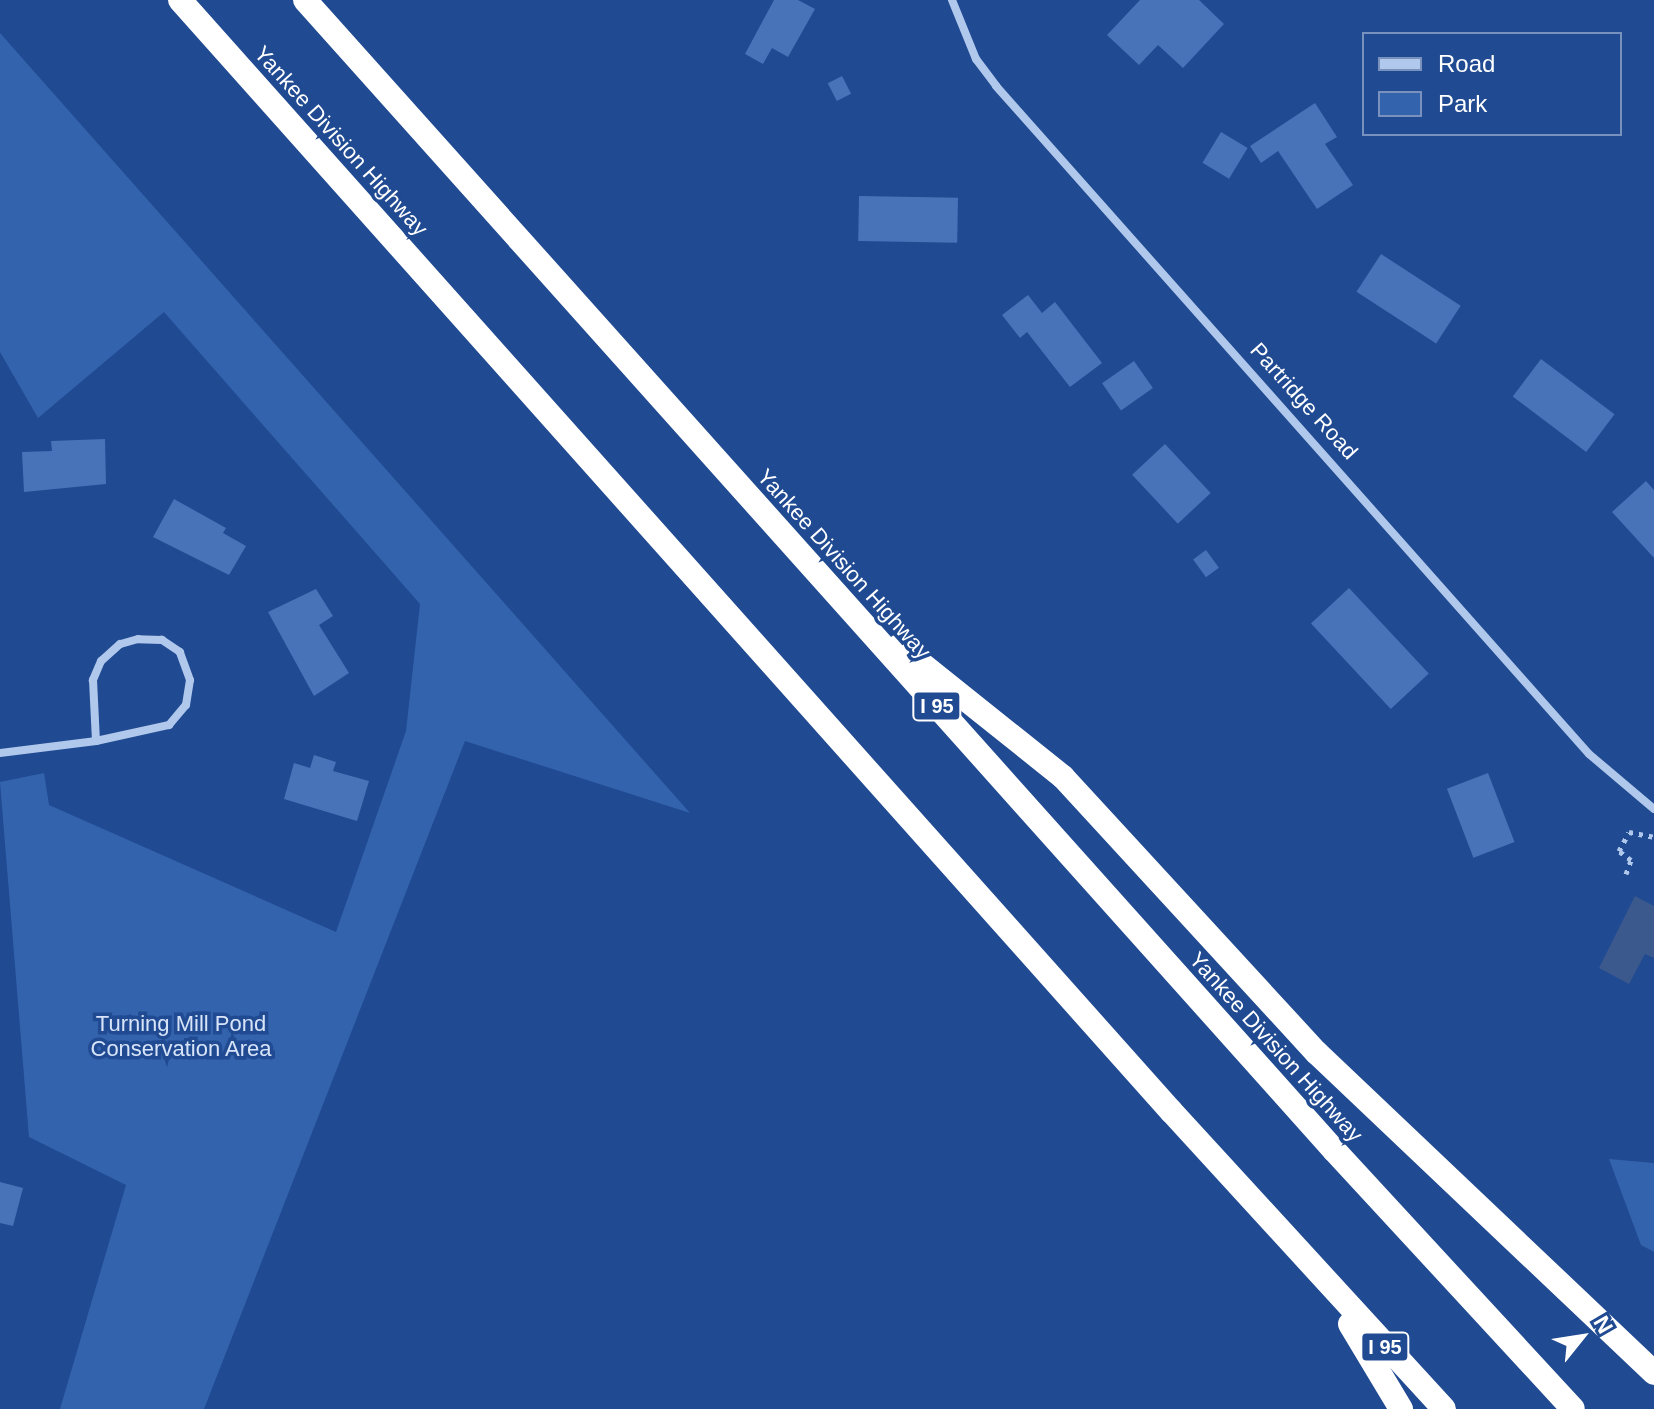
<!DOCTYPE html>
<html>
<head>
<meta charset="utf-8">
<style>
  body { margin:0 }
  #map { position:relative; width:1654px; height:1409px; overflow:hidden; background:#204a91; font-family:Helvetica,sans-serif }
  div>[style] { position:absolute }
  .green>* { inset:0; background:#3463ae }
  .water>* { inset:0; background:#3b598d }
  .building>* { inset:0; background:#4973b8; transform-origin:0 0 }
  .path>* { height:5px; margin-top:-2.5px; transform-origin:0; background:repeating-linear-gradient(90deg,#b1c8ed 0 4px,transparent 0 10px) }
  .minor>* { height:8px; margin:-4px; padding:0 4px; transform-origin:4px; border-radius:4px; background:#b1c8ed }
  .motorway>* { height:24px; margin:-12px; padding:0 12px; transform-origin:12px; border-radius:12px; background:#fff }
  span { translate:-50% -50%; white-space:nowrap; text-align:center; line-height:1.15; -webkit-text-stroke:7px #204a91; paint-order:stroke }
  .shield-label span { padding:2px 6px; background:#204a91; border:2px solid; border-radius:6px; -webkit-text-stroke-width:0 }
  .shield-label { font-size:20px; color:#fff; font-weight:700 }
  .street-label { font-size:22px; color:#fff }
  .park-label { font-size:22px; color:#d7e4f9 }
  .legend { position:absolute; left:1362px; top:32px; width:260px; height:104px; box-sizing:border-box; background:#204a91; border:2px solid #7992bd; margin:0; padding:10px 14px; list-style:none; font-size:24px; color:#fff }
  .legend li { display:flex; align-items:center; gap:16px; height:40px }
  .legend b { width:40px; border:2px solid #7992bd }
  .north { position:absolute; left:1542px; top:1297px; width:80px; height:80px; -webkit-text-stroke:6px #204a91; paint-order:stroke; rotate:60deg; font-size:22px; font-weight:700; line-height:32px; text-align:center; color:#fff }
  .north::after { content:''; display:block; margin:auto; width:28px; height:36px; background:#fff; clip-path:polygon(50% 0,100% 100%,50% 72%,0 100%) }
</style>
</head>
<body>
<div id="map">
  <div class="green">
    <i style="clip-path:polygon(0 33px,690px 813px,465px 741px,204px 1409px,60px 1409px,126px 1185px,29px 1137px,0 782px,44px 773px,49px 805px,336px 932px,406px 731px,420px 604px,164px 312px,38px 418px,0 352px)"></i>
    <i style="clip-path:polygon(1609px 1159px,1654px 1163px,1654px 1252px,1641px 1245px)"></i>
  </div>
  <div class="water">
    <i style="clip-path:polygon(1635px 896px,1654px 906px,1654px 958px,1645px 954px,1629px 984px,1599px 968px)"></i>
  </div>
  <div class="building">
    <i style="clip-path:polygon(774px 0,798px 0,815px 9px,788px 57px,772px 48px,763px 64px,745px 54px)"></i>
    <i style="clip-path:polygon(1140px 0,1199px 0,1224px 24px,1183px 68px,1158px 45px,1139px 65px,1107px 35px)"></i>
    <i style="left:842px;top:76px;width:20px;height:16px;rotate:63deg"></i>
    <i style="clip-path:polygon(1315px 103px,1337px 137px,1325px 144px,1353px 185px,1317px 209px,1278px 151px,1261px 163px,1250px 146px)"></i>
    <i style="left:1221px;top:132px;width:31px;height:36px;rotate:31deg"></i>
    <i style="left:859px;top:196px;width:99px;height:45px;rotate:1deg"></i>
    <i style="left:1381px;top:254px;width:95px;height:45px;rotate:33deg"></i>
    <i style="clip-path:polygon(1028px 295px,1042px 313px,1055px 302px,1102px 363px,1070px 387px,1027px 332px,1020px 338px,1002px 315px)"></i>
    <i style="left:1541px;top:359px;width:92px;height:47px;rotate:37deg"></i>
    <i style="left:1134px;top:361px;width:33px;height:39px;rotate:55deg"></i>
    <i style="clip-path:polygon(105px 439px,106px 484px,24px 492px,22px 452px,52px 451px,51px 441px)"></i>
    <i style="left:1165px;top:444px;width:67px;height:45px;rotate:47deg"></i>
    <i style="clip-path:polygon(1646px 481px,1654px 490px,1654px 558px,1612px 512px)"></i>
    <i style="clip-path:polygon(174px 499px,226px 528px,223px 533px,246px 546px,229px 575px,153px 537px)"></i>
    <i style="left:1206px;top:550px;width:22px;height:16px;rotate:54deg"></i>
    <i style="left:1349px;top:588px;width:117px;height:52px;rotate:47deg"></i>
    <i style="clip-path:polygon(316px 589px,333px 616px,319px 625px,349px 673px,314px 696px,268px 612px)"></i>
    <i style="clip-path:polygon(314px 755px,336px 762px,333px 771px,369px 781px,357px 821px,284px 799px,294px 763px,310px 768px)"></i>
    <i style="left:1488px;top:773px;width:74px;height:44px;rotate:69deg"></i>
    <i style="clip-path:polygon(0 1182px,23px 1188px,13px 1226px,0 1223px)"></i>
  </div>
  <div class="path">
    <i style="left:1626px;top:874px;width:15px;rotate:-70deg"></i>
    <i style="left:1631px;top:860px;width:15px;rotate:-143deg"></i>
    <i style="left:1619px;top:851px;width:21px;rotate:-62deg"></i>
    <i style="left:1629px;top:832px;width:25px;rotate:11deg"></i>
  </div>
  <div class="minor">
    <i style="left:952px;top:0;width:64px;rotate:67.9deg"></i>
    <i style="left:976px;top:59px;width:34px;rotate:53deg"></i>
    <i style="left:996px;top:86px;width:893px;rotate:48.4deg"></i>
    <i style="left:1589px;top:754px;width:85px;rotate:40.2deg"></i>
    <i style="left:0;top:753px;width:97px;rotate:-7.1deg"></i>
    <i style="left:96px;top:741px;width:75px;rotate:-12.4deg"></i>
    <i style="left:169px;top:725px;width:26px;rotate:-50deg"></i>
    <i style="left:186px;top:705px;width:25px;rotate:-81deg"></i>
    <i style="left:190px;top:680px;width:30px;rotate:-110deg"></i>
    <i style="left:180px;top:652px;width:22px;rotate:-146deg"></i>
    <i style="left:162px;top:640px;width:24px;rotate:-178deg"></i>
    <i style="left:138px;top:639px;width:19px;rotate:164deg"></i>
    <i style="left:120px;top:644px;width:25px;rotate:138deg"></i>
    <i style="left:101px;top:661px;width:21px;rotate:113deg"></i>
    <i style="left:93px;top:680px;width:61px;rotate:87.2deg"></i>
  </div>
  <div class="motorway">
    <i style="left:180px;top:0;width:1489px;rotate:48.27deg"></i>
    <i style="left:1171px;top:1111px;width:404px;rotate:47.5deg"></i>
    <i style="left:305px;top:0;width:1543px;rotate:48.18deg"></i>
    <i style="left:1334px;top:1150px;width:352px;rotate:47.3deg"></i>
    <i style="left:899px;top:646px;width:210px;rotate:38.6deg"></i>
    <i style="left:1063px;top:777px;width:375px;rotate:47.4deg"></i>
    <i style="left:1317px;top:1053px;width:465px;rotate:43.5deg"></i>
    <i style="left:1350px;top:1324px;width:99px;rotate:59deg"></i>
  </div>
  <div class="shield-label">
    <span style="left:937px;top:706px">I 95</span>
    <span style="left:1385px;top:1347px">I 95</span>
  </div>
  <div class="street-label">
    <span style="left:341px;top:141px;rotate:48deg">Yankee Division Highway</span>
    <span style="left:1304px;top:401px;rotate:48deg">Partridge Road</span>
    <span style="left:844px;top:564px;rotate:48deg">Yankee Division Highway</span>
    <span style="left:1276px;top:1047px;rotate:48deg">Yankee Division Highway</span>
  </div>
  <div class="park-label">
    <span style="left:181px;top:1036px">Turning Mill Pond<br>Conservation Area</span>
  </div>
  <ul class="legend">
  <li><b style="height:10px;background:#b1c8ed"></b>Road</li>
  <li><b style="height:22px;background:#3463ae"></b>Park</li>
  </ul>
  <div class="north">N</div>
</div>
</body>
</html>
